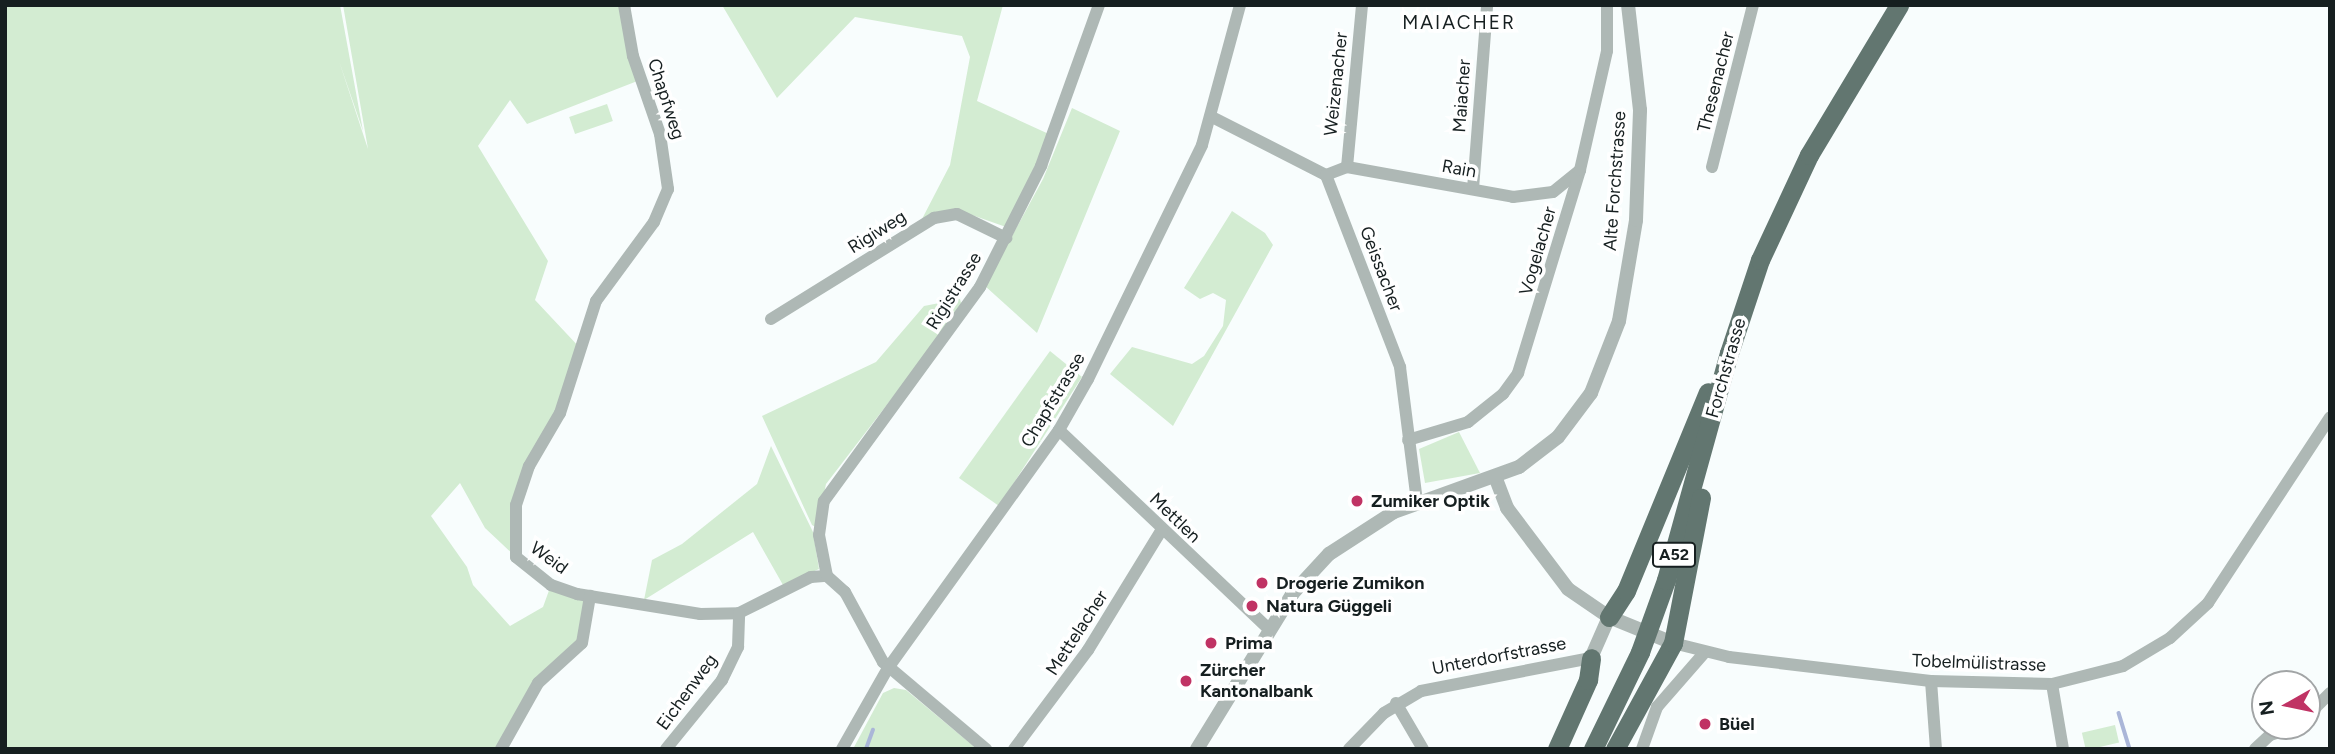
<!DOCTYPE html>
<html>
<head>
<meta charset="utf-8">
<style>
  body { margin:0 }
  #map { position:relative; width:2335px; height:754px; overflow:hidden; background:#f8fdfd; font-family:Figtree,sans-serif }
  div>[style] { position:absolute }
  .green>* { inset:0; background:#d3ecd2; transform-origin:0 0 }
  .stream>* { height:3.5px; margin:-1.75px; padding:0 1.75px; transform-origin:1.75px; border-radius:1.75px; background:#aab6d8 }
  .minor>* { height:12px; margin:-6px; padding:0 6px; transform-origin:6px; border-radius:6px; background:#aeb8b5 }
  .tertiary>* { height:14px; margin:-7px; padding:0 7px; transform-origin:7px; border-radius:7px; background:#aeb8b5 }
  .trunk>* { height:19px; margin:-9.5px; padding:0 9.5px; transform-origin:9.5px; border-radius:9.5px; background:#627670 }
  .dots>* { width:19px; height:19px; translate:-50% -50%; box-sizing:border-box; border:4px solid #fff; border-radius:50% }
  span { translate:-50% -50%; white-space:nowrap; text-align:center; line-height:1.15; -webkit-text-stroke:7px #fff; paint-order:stroke }
  .shield-label span { padding:2px 5px; background:#fff; border:2px solid; border-radius:5px; -webkit-text-stroke-width:0 }
  .shield-label { font-size:16px; color:#161f20; font-weight:700 }
  .street-label { font-size:18px; color:#161f20 }
  .poi-label { font-size:18px; color:#161f20; font-weight:700 }
  .left { translate:0 -50%; text-align:left }
  .neighbourhood-label { font-size:19px; color:#161f20; letter-spacing:2px }
  .frame { position:absolute; inset:0; border:7px solid #161f20; pointer-events:none }
  .north { position:absolute; left:2251px; top:670px; width:70px; height:70px; box-sizing:border-box; background:#fff; border:2px solid #a2a5a6; border-radius:50%; rotate:261deg; font-size:19px; font-weight:700; line-height:28px; text-align:center; color:#161f20 }
  .north::after { content:''; display:block; margin:auto; width:24px; height:32px; background:#c03364; clip-path:polygon(50% 0,100% 100%,50% 72%,0 100%) }
</style>
</head>
<body>
<div id="map">
  <div class="green">
    <i style="clip-path:polygon(5px 5px,340px 5px,363px 131px,339px 61px,368px 149px,343px 5px,631px 5px,626px 27px,640px 80px,527px 124px,510px 100px,478px 146px,548px 261px,535px 300px,581px 349px,516px 505px,516px 557px,485px 528px,460px 483px,431px 516px,467px 567px,473px 585px,510px 626px,543px 607px,551px 585px,590px 596px,582px 643px,538px 683px,501px 749px,5px 749px)"></i>
    <i style="clip-path:polygon(722px 5px,1003px 5px,977px 101px,1051px 135px,1006px 227px,972px 215px,922px 219px,950px 165px,970px 57px,962px 36px,855px 17px,777px 98px)"></i>
    <i style="left:607px;top:104px;width:18px;height:40px;rotate:71deg"></i>
    <i style="clip-path:polygon(1072px 108px,1120px 131px,1037px 333px,985px 286px,1043px 179px)"></i>
    <i style="clip-path:polygon(1232px 211px,1265px 233px,1273px 245px,1173px 426px,1110px 374px,1132px 347px,1192px 364px,1204px 356px,1223px 326px,1226px 300px,1213px 293px,1200px 299px,1184px 288px)"></i>
    <i style="clip-path:polygon(960px 299px,962px 307px,826px 484px,817px 528px,812px 525px,762px 416px,876px 362px,924px 306px)"></i>
    <i style="clip-path:polygon(1050px 351px,1082px 377px,999px 506px,959px 478px)"></i>
    <i style="clip-path:polygon(1459px 432px,1480px 473px,1425px 483px,1419px 449px)"></i>
    <i style="clip-path:polygon(771px 446px,813px 532px,819px 569px,783px 585px,753px 532px,644px 600px,652px 560px,682px 544px,757px 484px)"></i>
    <i style="clip-path:polygon(894px 688px,906px 690px,977px 749px,853px 749px,883px 693px)"></i>
    <i style="left:2115px;top:725px;width:18px;height:34px;rotate:77deg"></i>
  </div>
  <div class="stream">
    <i style="left:2119px;top:713px;width:38px;rotate:73deg"></i>
    <i style="left:866px;top:749px;width:20px;rotate:-70deg"></i>
  </div>
  <div class="minor">
    <i style="left:624px;top:5px;width:52px;rotate:80deg"></i>
    <i style="left:633px;top:56px;width:83px;rotate:70.9deg"></i>
    <i style="left:660px;top:134px;width:56px;rotate:81.7deg"></i>
    <i style="left:668px;top:189px;width:36px;rotate:113deg"></i>
    <i style="left:654px;top:222px;width:98px;rotate:126.3deg"></i>
    <i style="left:596px;top:301px;width:118px;rotate:107.8deg"></i>
    <i style="left:560px;top:413px;width:61px;rotate:120.3deg"></i>
    <i style="left:529px;top:466px;width:41px;rotate:108.4deg"></i>
    <i style="left:516px;top:505px;width:52px;rotate:90deg"></i>
    <i style="left:516px;top:557px;width:45px;rotate:38.7deg"></i>
    <i style="left:551px;top:585px;width:28px;rotate:19deg"></i>
    <i style="left:577px;top:594px;width:125px;rotate:9.2deg"></i>
    <i style="left:700px;top:614px;width:39px;rotate:-1deg"></i>
    <i style="left:739px;top:613px;width:80px;rotate:-26.6deg"></i>
    <i style="left:811px;top:577px;width:16px;rotate:-4deg"></i>
    <i style="left:827px;top:576px;width:24px;rotate:42deg"></i>
    <i style="left:845px;top:592px;width:80px;rotate:61.5deg"></i>
    <i style="left:883px;top:662px;width:135px;rotate:40.2deg"></i>
    <i style="left:1212px;top:117px;width:128px;rotate:27deg"></i>
    <i style="left:1326px;top:175px;width:206px;rotate:68.9deg"></i>
    <i style="left:1400px;top:367px;width:136px;rotate:82.8deg"></i>
    <i style="left:1347px;top:167px;width:163px;rotate:-84.7deg"></i>
    <i style="left:1712px;top:167px;width:167px;rotate:-75.8deg"></i>
    <i style="left:1326px;top:175px;width:22px;rotate:-21deg"></i>
    <i style="left:1347px;top:167px;width:169px;rotate:10.2deg"></i>
    <i style="left:1513px;top:197px;width:40px;rotate:-7.1deg"></i>
    <i style="left:1553px;top:192px;width:35px;rotate:-39deg"></i>
    <i style="left:1473px;top:189px;width:185px;rotate:-85.6deg"></i>
    <i style="left:771px;top:319px;width:192px;rotate:-31.8deg"></i>
    <i style="left:934px;top:218px;width:23px;rotate:-10deg"></i>
    <i style="left:957px;top:214px;width:55px;rotate:26.1deg"></i>
    <i style="left:1059px;top:430px;width:289px;rotate:43.5deg"></i>
    <i style="left:1408px;top:440px;width:63px;rotate:-16.7deg"></i>
    <i style="left:1468px;top:422px;width:45px;rotate:-38.7deg"></i>
    <i style="left:1503px;top:394px;width:26px;rotate:-54deg"></i>
    <i style="left:1518px;top:373px;width:212px;rotate:-73deg"></i>
    <i style="left:1580px;top:170px;width:122px;rotate:-77.2deg"></i>
    <i style="left:1607px;top:51px;width:46px;rotate:-90deg"></i>
    <i style="left:827px;top:576px;width:42px;rotate:-101deg"></i>
    <i style="left:819px;top:535px;width:34px;rotate:-82deg"></i>
    <i style="left:824px;top:501px;width:265px;rotate:-53.9deg"></i>
    <i style="left:980px;top:287px;width:136px;rotate:-63.2deg"></i>
    <i style="left:1041px;top:166px;width:171px;rotate:-70.2deg"></i>
    <i style="left:1673px;top:643px;width:58px;rotate:14deg"></i>
    <i style="left:1729px;top:657px;width:203px;rotate:6.8deg"></i>
    <i style="left:1931px;top:681px;width:121px;rotate:1.4deg"></i>
    <i style="left:2052px;top:684px;width:73px;rotate:-14.2deg"></i>
    <i style="left:2123px;top:666px;width:55px;rotate:-30.8deg"></i>
    <i style="left:2170px;top:638px;width:52px;rotate:-42.6deg"></i>
    <i style="left:2208px;top:603px;width:222px;rotate:-56.7deg"></i>
    <i style="left:1931px;top:681px;width:68px;rotate:85.8deg"></i>
    <i style="left:2052px;top:684px;width:66px;rotate:80.4deg"></i>
    <i style="left:1396px;top:703px;width:53px;rotate:59.6deg"></i>
    <i style="left:2307px;top:716px;width:33px;rotate:-45deg"></i>
    <i style="left:501px;top:749px;width:76px;rotate:-60.7deg"></i>
    <i style="left:538px;top:683px;width:59px;rotate:-42.3deg"></i>
    <i style="left:582px;top:643px;width:48px;rotate:-80.3deg"></i>
    <i style="left:666px;top:749px;width:89px;rotate:-50.9deg"></i>
    <i style="left:722px;top:680px;width:37px;rotate:-64deg"></i>
    <i style="left:738px;top:647px;width:34px;rotate:-88deg"></i>
    <i style="left:842px;top:749px;width:93px;rotate:-60.4deg"></i>
    <i style="left:888px;top:668px;width:293px;rotate:-54.3deg"></i>
    <i style="left:1059px;top:430px;width:59px;rotate:-60.4deg"></i>
    <i style="left:1088px;top:379px;width:260px;rotate:-64deg"></i>
    <i style="left:1202px;top:145px;width:145px;rotate:-74.8deg"></i>
    <i style="left:1014px;top:749px;width:124px;rotate:-53.2deg"></i>
    <i style="left:1088px;top:650px;width:140px;rotate:-58.5deg"></i>
    <i style="left:1349px;top:749px;width:50px;rotate:-45.8deg"></i>
    <i style="left:1384px;top:713px;width:43px;rotate:-30.7deg"></i>
    <i style="left:1421px;top:691px;width:173px;rotate:-11deg"></i>
    <i style="left:1642px;top:749px;width:45px;rotate:-70.3deg"></i>
    <i style="left:1657px;top:707px;width:73px;rotate:-48.9deg"></i>
    <i style="left:2255px;top:749px;width:21px;rotate:-43deg"></i>
    <i style="left:2270px;top:735px;width:28px;rotate:-18deg"></i>
  </div>
  <div class="tertiary">
    <i style="left:1496px;top:479px;width:31px;rotate:69deg"></i>
    <i style="left:1507px;top:508px;width:101px;rotate:53deg"></i>
    <i style="left:1568px;top:589px;width:50px;rotate:34.3deg"></i>
    <i style="left:1609px;top:617px;width:69px;rotate:22.1deg"></i>
    <i style="left:1591px;top:658px;width:45px;rotate:-66.3deg"></i>
    <i style="left:1197px;top:749px;width:183px;rotate:-58.4deg"></i>
    <i style="left:1293px;top:593px;width:53px;rotate:-47.3deg"></i>
    <i style="left:1329px;top:554px;width:77px;rotate:-32.9deg"></i>
    <i style="left:1394px;top:512px;width:133px;rotate:-19.8deg"></i>
    <i style="left:1519px;top:467px;width:49px;rotate:-37.6deg"></i>
    <i style="left:1558px;top:437px;width:55px;rotate:-53.1deg"></i>
    <i style="left:1591px;top:393px;width:77px;rotate:-68.7deg"></i>
    <i style="left:1619px;top:321px;width:102px;rotate:-80.4deg"></i>
    <i style="left:1636px;top:220px;width:110px;rotate:-87.9deg"></i>
    <i style="left:1640px;top:110px;width:106px;rotate:-96.5deg"></i>
  </div>
  <div class="trunk">
    <i style="left:1609px;top:617px;width:31px;rotate:-57deg"></i>
    <i style="left:1626px;top:591px;width:215px;rotate:-67.6deg"></i>
    <i style="left:1557px;top:749px;width:76px;rotate:-65.8deg"></i>
    <i style="left:1588px;top:680px;width:22px;rotate:-82deg"></i>
    <i style="left:1593px;top:749px;width:108px;rotate:-64.1deg"></i>
    <i style="left:1640px;top:652px;width:77px;rotate:-70.1deg"></i>
    <i style="left:1666px;top:580px;width:236px;rotate:-74.5deg"></i>
    <i style="left:1729px;top:353px;width:98px;rotate:-71.6deg"></i>
    <i style="left:1760px;top:260px;width:116px;rotate:-65deg"></i>
    <i style="left:1809px;top:155px;width:175px;rotate:-59deg"></i>
    <i style="left:1615px;top:749px;width:121px;rotate:-61.3deg"></i>
    <i style="left:1673px;top:643px;width:148px;rotate:-79.1deg"></i>
  </div>
  <div class="dots">
    <i style="left:1357px;top:501px;background:#c03364"></i>
    <i style="left:1262px;top:583px;background:#c03364"></i>
    <i style="left:1252px;top:606px;background:#c03364"></i>
    <i style="left:1211px;top:643px;background:#c03364"></i>
    <i style="left:1186px;top:681px;background:#c03364"></i>
    <i style="left:1705px;top:724px;background:#c03364"></i>
  </div>
  <div class="shield-label">
    <span style="left:1674px;top:555px">A52</span>
  </div>
  <div class="street-label">
    <span style="left:1716px;top:82px;rotate:-76deg">Thesenacher</span>
    <span style="left:1336px;top:84px;rotate:-84deg">Weizenacher</span>
    <span style="left:1462px;top:96px;rotate:-86deg">Maiacher</span>
    <span style="left:666px;top:99px;rotate:72deg">Chapfweg</span>
    <span style="left:1459px;top:169px;rotate:10deg">Rain</span>
    <span style="left:1615px;top:181px;rotate:-86deg">Alte Forchstrasse</span>
    <span style="left:877px;top:232px;rotate:-32deg">Rigiweg</span>
    <span style="left:1538px;top:251px;rotate:-74deg">Vogelacher</span>
    <span style="left:1381px;top:269px;rotate:69deg">Geissacher</span>
    <span style="left:954px;top:291px;rotate:-58deg">Rigistrasse</span>
    <span style="left:1726px;top:368px;rotate:-74deg">Forchstrasse</span>
    <span style="left:1053px;top:400px;rotate:-59deg">Chapfstrasse</span>
    <span style="left:1175px;top:518px;rotate:44deg">Mettlen</span>
    <span style="left:549px;top:558px;rotate:36deg">Weid</span>
    <span style="left:1077px;top:633px;rotate:-57deg">Mettelacher</span>
    <span style="left:1499px;top:656px;rotate:-11deg">Unterdorfstrasse</span>
    <span style="left:1979px;top:663px;rotate:2deg">Tobelmülistrasse</span>
    <span style="left:687px;top:692px;rotate:-54deg">Eichenweg</span>
  </div>
  <div class="poi-label">
    <span class="left" style="left:1371px;top:501px">Zumiker Optik</span>
    <span class="left" style="left:1276px;top:583px">Drogerie Zumikon</span>
    <span class="left" style="left:1266px;top:606px">Natura Güggeli</span>
    <span class="left" style="left:1225px;top:643px">Prima</span>
    <span class="left" style="left:1200px;top:681px">Zürcher<br>Kantonalbank</span>
    <span class="left" style="left:1719px;top:724px">Büel</span>
  </div>
  <div class="neighbourhood-label">
    <span style="left:1459px;top:23px">MAIACHER</span>
  </div>
  <div class="frame"></div>
  <div class="north">N</div>
</div>
</body>
</html>
